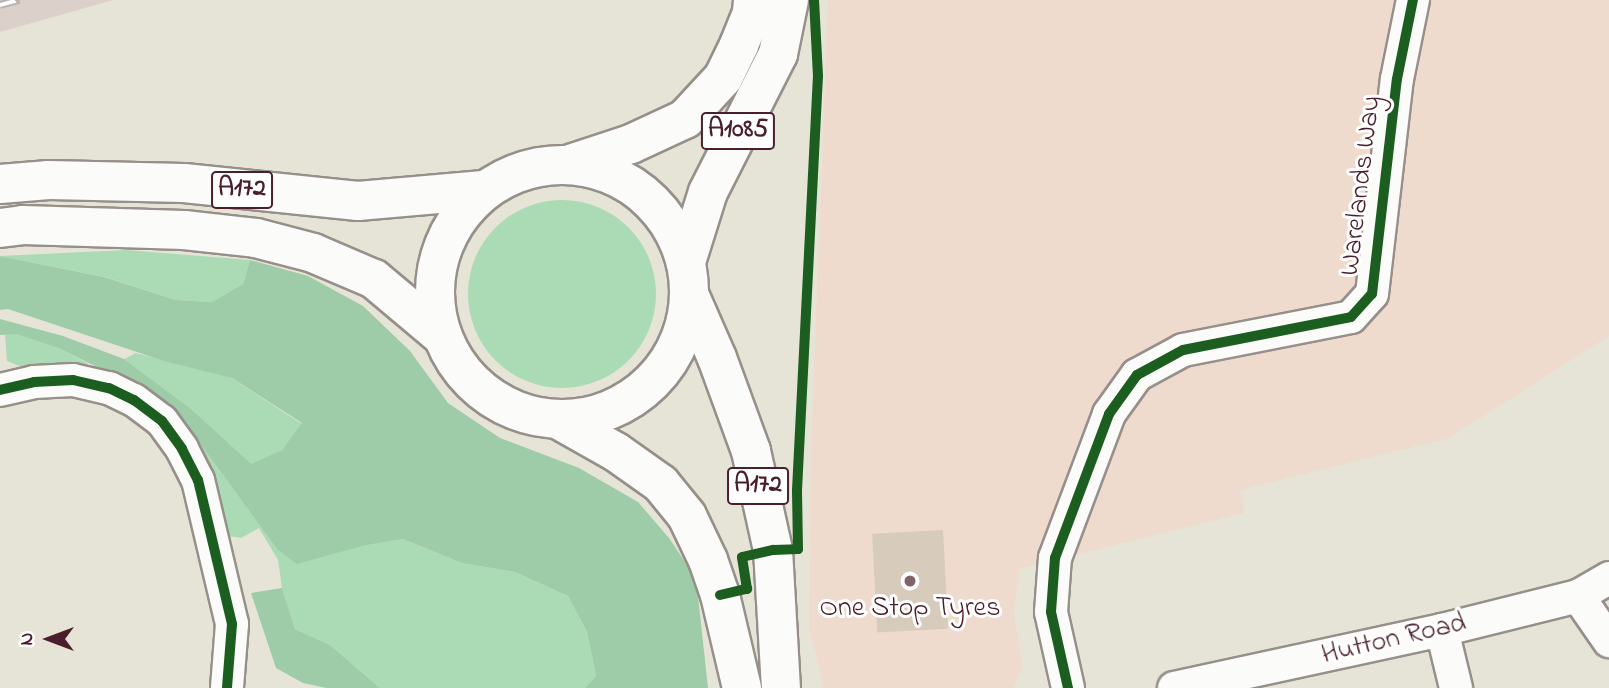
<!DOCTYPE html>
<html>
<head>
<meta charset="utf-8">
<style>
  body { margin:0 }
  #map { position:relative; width:1609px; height:688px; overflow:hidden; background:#e6e4d6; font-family:"Indie Flower",sans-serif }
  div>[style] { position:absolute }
  .built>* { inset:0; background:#efdace }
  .industrial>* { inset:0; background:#dbd0ca }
  .green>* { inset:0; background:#abdbb5 }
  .round { border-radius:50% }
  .forest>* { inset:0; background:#9ecba8 }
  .building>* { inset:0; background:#d7ccbb; transform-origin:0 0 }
  .roads { filter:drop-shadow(2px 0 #978f8a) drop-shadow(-2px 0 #978f8a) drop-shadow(0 2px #978f8a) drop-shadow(0 -2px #978f8a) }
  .street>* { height:32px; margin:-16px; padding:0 16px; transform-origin:16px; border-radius:16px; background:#fbfbf9 }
  .primary>* { height:38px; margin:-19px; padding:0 19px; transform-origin:19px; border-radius:19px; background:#fbfbf9 }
  .primary>.ring { margin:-19px; padding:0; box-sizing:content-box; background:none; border:38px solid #fbfbf9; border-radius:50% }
  .highway>* { height:38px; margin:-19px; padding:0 19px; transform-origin:19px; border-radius:19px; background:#fbfbf9 }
  .rail>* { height:8px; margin-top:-4px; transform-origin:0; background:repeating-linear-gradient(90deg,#fff 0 16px,#b9b4b3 0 32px); box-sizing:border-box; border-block:2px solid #b9b4b3 }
  .cycleway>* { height:10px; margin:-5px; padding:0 5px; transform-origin:5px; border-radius:5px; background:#1b5e20 }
  .dots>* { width:19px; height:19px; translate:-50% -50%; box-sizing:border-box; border:4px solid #fff; border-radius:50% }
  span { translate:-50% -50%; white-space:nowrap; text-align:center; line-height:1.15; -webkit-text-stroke:6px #fff; paint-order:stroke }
  .shield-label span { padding:2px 5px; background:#fff; border:2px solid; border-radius:5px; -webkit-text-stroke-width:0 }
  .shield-label { font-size:26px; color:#4a1f2b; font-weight:700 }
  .street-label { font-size:28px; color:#4a1f2b }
  .poi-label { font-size:28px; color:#4a1f2b }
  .north { position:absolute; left:14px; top:604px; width:70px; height:70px; -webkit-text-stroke:5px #fff; paint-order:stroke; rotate:270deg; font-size:19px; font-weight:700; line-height:28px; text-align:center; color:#4a1f2b }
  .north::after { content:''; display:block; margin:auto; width:24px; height:32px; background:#4a1f2b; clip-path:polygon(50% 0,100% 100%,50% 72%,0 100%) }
</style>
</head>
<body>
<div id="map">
  <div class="built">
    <i style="clip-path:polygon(828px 0,1609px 0,1609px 336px,1449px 438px,1240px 490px,1244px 513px,1019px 569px,1014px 613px,1022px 666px,1014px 688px,824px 688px,809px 627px,811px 452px)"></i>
  </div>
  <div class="industrial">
    <i style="clip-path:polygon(0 0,113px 0,0 32px)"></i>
  </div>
  <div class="green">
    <i class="round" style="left:468px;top:200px;width:188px;height:188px"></i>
    <i style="clip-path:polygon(126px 250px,250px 260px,243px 284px,212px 302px,176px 300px,105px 277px,0 256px)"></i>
    <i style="clip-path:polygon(5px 334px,16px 334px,58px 348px,89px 364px,19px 366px,7px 361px)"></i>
    <i style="clip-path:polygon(136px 353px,230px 377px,302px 424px,282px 450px,251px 465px,190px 408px,124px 359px)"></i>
    <i style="clip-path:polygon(193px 434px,277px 549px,362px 546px,403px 539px,462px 563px,515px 572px,568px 596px,587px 632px,596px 676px,585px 688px,380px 688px,330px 645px,295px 629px,282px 588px,278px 560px,259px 528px,241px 538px,222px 535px)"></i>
  </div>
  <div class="forest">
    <i style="clip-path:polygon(0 256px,104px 277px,176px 300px,212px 302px,243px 284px,250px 260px,308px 276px,363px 306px,410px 351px,448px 403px,500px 438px,579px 468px,638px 502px,669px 538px,696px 578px,708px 688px,585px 688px,596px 676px,587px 632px,568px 596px,515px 572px,462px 563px,403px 539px,362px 546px,297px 564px,277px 549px,193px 434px,132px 384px,58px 348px,16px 334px,0 335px,0 319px,63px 336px,124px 359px,190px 408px,251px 464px,282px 450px,302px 423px,232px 378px,164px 361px,8px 309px,0 310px)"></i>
    <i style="clip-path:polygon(282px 588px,295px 629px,330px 645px,380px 688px,326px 688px,303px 683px,276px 668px,251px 593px)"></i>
  </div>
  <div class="building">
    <i style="left:943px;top:530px;width:99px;height:71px;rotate:87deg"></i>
  </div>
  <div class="roads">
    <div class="street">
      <i style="left:0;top:390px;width:35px;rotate:-13deg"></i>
      <i style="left:34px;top:382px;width:39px;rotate:-3deg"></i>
      <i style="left:73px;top:380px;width:37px;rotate:13deg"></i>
      <i style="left:109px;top:388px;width:28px;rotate:26deg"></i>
      <i style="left:134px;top:400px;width:35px;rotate:37deg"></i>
      <i style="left:162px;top:421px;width:34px;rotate:54deg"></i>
      <i style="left:182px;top:449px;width:35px;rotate:63deg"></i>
      <i style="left:198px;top:480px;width:148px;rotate:76.7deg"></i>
      <i style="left:232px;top:624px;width:64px;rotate:94.5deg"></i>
      <i style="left:1578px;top:596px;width:55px;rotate:55.4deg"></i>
      <i style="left:1442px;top:630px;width:60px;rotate:76.4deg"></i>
      <i style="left:1068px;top:688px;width:78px;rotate:-102.6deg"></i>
      <i style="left:1051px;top:612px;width:54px;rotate:-85.8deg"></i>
      <i style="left:1055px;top:558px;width:154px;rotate:-69.4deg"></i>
      <i style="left:1109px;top:414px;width:48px;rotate:-54.3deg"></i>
      <i style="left:1137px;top:375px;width:52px;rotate:-28.5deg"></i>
      <i style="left:1183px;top:350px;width:171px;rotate:-11.1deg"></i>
      <i style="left:1351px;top:317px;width:31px;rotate:-48deg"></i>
      <i style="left:1372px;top:294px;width:216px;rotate:-83.4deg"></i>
      <i style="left:1397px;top:79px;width:81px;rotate:-78.6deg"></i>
      <i style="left:1174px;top:688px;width:274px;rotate:-12.2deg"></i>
      <i style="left:1442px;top:630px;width:140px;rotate:-14deg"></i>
      <i style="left:1578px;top:596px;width:36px;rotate:-30deg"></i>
    </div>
    <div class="primary">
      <i style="left:570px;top:164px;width:64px;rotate:-18.2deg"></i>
      <i style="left:631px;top:144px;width:60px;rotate:-24.8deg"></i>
      <i style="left:685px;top:119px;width:56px;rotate:-47.2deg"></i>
      <i style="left:723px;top:78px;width:37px;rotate:-64deg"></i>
      <i style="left:739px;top:45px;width:35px;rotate:-68deg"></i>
      <i style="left:752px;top:12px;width:12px;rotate:-85deg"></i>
      <i class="ring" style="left:435px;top:165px;width:216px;height:216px"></i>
      <i style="left:686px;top:262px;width:73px;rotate:-72.6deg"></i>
      <i style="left:708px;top:192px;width:155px;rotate:-63.1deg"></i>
      <i style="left:778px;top:54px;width:55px;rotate:-78.5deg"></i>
      <i style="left:689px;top:294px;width:70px;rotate:66.4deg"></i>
      <i style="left:717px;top:358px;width:99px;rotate:69.9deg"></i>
      <i style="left:751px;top:451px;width:101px;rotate:77.5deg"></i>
      <i style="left:773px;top:550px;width:138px;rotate:86.7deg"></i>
      <i style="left:559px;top:420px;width:65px;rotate:29.3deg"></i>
      <i style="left:616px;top:452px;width:55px;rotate:35.4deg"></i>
      <i style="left:661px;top:484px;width:41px;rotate:50.9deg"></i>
      <i style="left:687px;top:516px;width:49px;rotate:64.5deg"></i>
      <i style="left:708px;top:560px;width:37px;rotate:71deg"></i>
      <i style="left:720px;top:595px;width:96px;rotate:76.7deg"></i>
    </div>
    <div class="highway">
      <i style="left:0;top:184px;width:49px;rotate:-4.7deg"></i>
      <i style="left:49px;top:180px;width:135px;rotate:1.3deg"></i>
      <i style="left:184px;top:183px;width:175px;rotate:5.9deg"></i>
      <i style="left:358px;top:201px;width:126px;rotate:-5deg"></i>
      <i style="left:0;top:228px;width:23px;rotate:-7deg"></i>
      <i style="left:23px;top:225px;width:161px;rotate:1.8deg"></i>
      <i style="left:184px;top:230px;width:72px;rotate:6.3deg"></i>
      <i style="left:256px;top:238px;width:59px;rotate:14.7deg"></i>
      <i style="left:313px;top:253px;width:66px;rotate:23.1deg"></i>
      <i style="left:374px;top:279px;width:89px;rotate:40deg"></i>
    </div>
  </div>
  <div class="rail">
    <i style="left:0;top:5px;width:20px;rotate:-15deg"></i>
  </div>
  <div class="cycleway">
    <i style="left:0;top:390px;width:35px;rotate:-13deg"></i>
    <i style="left:34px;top:382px;width:39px;rotate:-3deg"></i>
    <i style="left:73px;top:380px;width:37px;rotate:13deg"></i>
    <i style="left:109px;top:388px;width:28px;rotate:26deg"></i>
    <i style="left:134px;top:400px;width:35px;rotate:37deg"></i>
    <i style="left:162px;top:421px;width:34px;rotate:54deg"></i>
    <i style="left:182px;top:449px;width:35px;rotate:63deg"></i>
    <i style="left:198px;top:480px;width:148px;rotate:76.7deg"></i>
    <i style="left:232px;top:624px;width:64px;rotate:94.5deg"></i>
    <i style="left:720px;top:595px;width:28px;rotate:-13deg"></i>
    <i style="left:747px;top:589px;width:32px;rotate:-99deg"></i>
    <i style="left:742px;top:557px;width:32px;rotate:-13deg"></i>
    <i style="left:773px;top:550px;width:25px;rotate:-2deg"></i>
    <i style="left:798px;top:549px;width:59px;rotate:-91deg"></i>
    <i style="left:797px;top:490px;width:415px;rotate:-87.1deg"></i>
    <i style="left:818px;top:76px;width:76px;rotate:-93deg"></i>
    <i style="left:1068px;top:688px;width:78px;rotate:-102.6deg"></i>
    <i style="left:1051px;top:612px;width:54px;rotate:-85.8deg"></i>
    <i style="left:1055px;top:558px;width:154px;rotate:-69.4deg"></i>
    <i style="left:1109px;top:414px;width:48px;rotate:-54.3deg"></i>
    <i style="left:1137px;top:375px;width:52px;rotate:-28.5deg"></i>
    <i style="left:1183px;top:350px;width:171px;rotate:-11.1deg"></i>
    <i style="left:1351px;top:317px;width:31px;rotate:-48deg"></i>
    <i style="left:1372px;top:294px;width:216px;rotate:-83.4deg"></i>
    <i style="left:1397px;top:79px;width:81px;rotate:-78.6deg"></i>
  </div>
  <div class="dots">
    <i style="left:910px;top:581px;background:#816467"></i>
  </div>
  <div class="shield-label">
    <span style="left:738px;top:131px">A1085</span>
    <span style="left:242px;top:190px">A172</span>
    <span style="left:758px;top:486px">A172</span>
  </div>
  <div class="street-label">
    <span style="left:1362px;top:186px;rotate:-83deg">Warelands Way</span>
    <span style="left:1394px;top:640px;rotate:-13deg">Hutton Road</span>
  </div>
  <div class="poi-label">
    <span style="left:910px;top:609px">One Stop Tyres</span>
  </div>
  <div class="north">N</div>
</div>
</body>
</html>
